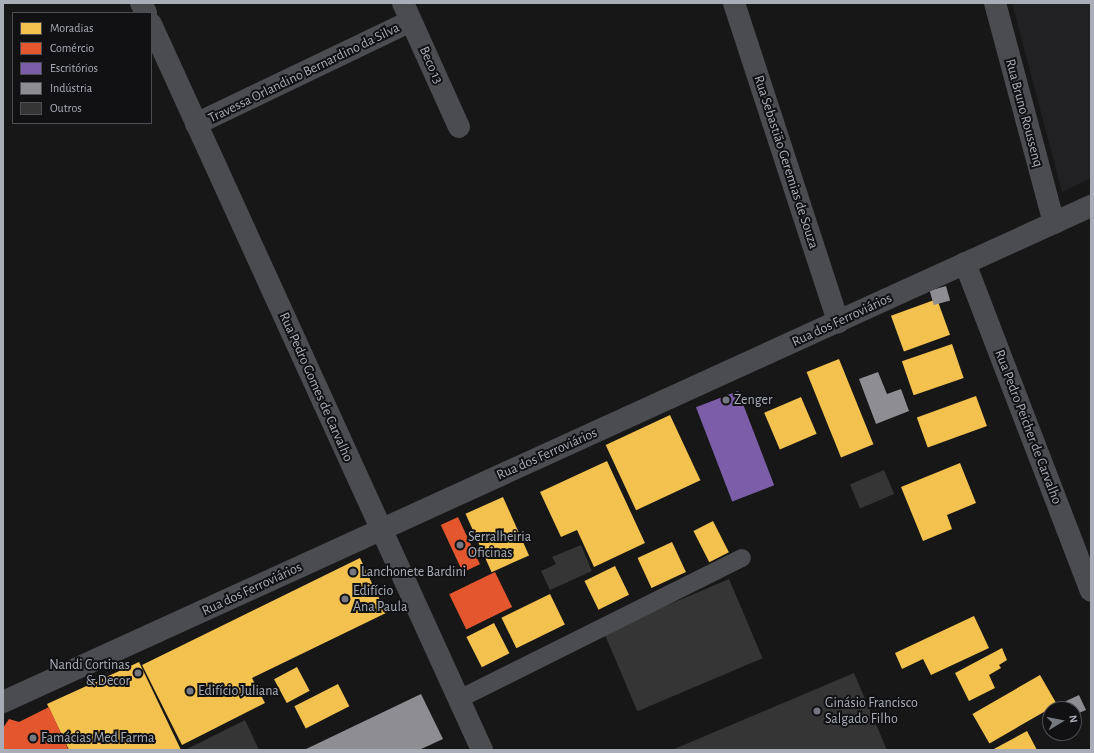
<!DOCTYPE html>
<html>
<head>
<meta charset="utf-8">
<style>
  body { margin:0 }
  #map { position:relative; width:1094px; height:753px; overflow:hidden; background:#171717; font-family:"Alegreya Sans",sans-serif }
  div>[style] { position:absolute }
  .built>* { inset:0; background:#212123 }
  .homes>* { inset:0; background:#f2c14e; transform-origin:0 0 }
  .shops>* { inset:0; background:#e4572e; transform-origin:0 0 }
  .offices>* { inset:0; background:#7b5ea7; transform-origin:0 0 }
  .industry>* { inset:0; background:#8d8d92; transform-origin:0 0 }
  .building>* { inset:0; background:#353536; transform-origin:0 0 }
  .service>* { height:18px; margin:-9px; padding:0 9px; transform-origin:9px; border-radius:9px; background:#4b4c50 }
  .minor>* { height:22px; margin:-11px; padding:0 11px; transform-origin:11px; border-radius:11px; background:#4b4c50 }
  .tertiary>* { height:22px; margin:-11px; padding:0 11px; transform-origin:11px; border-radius:11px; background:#4b4c50 }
  .dots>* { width:11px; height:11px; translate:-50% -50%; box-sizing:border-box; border:2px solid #111113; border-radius:50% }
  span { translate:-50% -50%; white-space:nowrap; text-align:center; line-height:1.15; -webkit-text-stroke:4px #111113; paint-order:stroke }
  .street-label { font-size:14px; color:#a8adb8 }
  .poi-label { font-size:14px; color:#a8adb8 }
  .left { translate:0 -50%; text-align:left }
  .right { translate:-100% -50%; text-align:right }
  .frame { position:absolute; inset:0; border:4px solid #a8adb8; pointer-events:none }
  .legend { position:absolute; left:12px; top:12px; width:140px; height:112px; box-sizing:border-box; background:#111113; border:1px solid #4d4f55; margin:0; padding:5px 7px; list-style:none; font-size:12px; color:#a8adb8 }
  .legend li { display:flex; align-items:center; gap:8px; height:20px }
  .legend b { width:20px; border:1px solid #4d4f55 }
  .north { position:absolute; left:1042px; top:701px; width:40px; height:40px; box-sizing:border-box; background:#111113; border:1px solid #4d4f55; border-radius:50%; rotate:80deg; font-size:11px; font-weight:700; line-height:16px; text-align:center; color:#a8adb8 }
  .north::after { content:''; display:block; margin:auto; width:14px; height:18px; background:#757880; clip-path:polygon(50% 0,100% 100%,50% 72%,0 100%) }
</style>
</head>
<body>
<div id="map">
  <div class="built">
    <i style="clip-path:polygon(1012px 3px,1091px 3px,1091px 178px,1062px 192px)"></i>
  </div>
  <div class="homes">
    <i style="left:937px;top:299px;width:38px;height:49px;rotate:70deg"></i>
    <i style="left:952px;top:344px;width:36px;height:53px;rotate:71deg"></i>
    <i style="left:839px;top:359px;width:92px;height:35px;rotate:68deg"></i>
    <i style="left:976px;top:396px;width:32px;height:63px;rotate:70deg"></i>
    <i style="left:801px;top:397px;width:40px;height:40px;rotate:67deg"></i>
    <i style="left:670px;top:415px;width:72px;height:71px;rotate:65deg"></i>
    <i style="clip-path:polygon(607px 461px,645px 543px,594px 567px,577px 530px,561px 537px,540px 492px)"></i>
    <i style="clip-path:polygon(960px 463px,976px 503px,947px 515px,952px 529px,923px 541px,901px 487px)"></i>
    <i style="left:503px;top:497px;width:64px;height:41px;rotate:66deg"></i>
    <i style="left:713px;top:521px;width:35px;height:22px;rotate:63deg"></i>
    <i style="left:672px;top:542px;width:33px;height:38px;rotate:65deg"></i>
    <i style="clip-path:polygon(360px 558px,386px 613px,252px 678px,265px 703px,182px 745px,142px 665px)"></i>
    <i style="left:615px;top:566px;width:32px;height:34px;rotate:64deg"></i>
    <i style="left:550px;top:594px;width:34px;height:54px;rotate:64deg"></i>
    <i style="clip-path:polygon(974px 616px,989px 648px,931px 675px,923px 659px,902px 669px,895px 653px)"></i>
    <i style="left:494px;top:623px;width:34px;height:31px;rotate:63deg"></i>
    <i style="clip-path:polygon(1002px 648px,1007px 660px,999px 665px,1001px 668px,989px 675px,995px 688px,969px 701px,955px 673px)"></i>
    <i style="clip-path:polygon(139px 662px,181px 750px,69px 750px,47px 704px)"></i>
    <i style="left:297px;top:667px;width:27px;height:26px;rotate:62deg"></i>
    <i style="left:1040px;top:675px;width:34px;height:78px;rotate:60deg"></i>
    <i style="left:338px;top:684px;width:25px;height:49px;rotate:63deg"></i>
    <i style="clip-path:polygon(1027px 731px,1037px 750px,992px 750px)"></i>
  </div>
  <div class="shops">
    <i style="left:458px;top:517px;width:52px;height:19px;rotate:65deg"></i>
    <i style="left:495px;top:572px;width:39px;height:51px;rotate:64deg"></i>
    <i style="clip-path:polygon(49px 707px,68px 749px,3px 750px,3px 728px,9px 719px,19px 722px)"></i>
  </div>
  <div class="offices">
    <i style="left:738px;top:391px;width:101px;height:45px;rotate:69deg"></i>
  </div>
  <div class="industry">
    <i style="left:946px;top:286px;width:15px;height:17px;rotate:74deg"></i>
    <i style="clip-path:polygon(878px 372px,887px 394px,901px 389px,909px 411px,876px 424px,859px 379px)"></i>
    <i style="clip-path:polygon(421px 694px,443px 739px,419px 750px,304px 750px)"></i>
    <i style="clip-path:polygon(1079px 695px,1086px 710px,1074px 715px,1074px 709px,1067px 709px,1064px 702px)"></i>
  </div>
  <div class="building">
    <i style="left:884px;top:470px;width:26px;height:37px;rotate:67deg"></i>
    <i style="clip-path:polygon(581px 545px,592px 571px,550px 590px,541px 571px,556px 564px,552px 557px)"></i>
    <i style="left:729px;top:579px;width:86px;height:136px;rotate:67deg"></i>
    <i style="clip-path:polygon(854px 673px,887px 750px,672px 750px)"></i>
    <i style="clip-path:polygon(245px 720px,259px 750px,188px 750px,187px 749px)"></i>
  </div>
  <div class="service">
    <i style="left:459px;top:699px;width:316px;rotate:-26.5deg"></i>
  </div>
  <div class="minor">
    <i style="left:141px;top:3px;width:11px;rotate:63deg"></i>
    <i style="left:403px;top:3px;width:136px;rotate:65.7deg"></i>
    <i style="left:734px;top:3px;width:336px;rotate:71.9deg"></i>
    <i style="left:995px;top:3px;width:228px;rotate:75deg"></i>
    <i style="left:151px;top:24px;width:798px;rotate:65.49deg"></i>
    <i style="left:196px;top:124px;width:238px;rotate:-25.6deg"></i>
    <i style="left:965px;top:263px;width:351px;rotate:69deg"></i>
  </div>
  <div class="tertiary">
    <i style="left:3px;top:702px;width:1196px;rotate:-24.51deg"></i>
  </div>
  <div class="dots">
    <i style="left:726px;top:400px;background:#757880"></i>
    <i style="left:460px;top:545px;background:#757880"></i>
    <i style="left:353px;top:572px;background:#757880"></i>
    <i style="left:345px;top:599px;background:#757880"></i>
    <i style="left:138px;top:673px;background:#757880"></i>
    <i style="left:190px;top:691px;background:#757880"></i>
    <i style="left:817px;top:711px;background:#757880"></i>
    <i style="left:33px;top:738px;background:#757880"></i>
  </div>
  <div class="street-label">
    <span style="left:431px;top:65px;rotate:66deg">Beco 13</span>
    <span style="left:304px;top:73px;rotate:-26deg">Travessa Orlandino Bernardino da Silva</span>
    <span style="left:1024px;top:113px;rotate:75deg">Rua Bruno Roussenq</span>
    <span style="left:786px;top:162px;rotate:72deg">Rua Sebastião Geremias de Souza</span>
    <span style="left:842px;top:320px;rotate:-25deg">Rua dos Ferroviários</span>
    <span style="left:316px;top:387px;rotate:66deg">Rua Pedro Gomes de Carvalho</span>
    <span style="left:1028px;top:427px;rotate:69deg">Rua Pedro Peicher de Carvalho</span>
    <span style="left:547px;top:454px;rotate:-24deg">Rua dos Ferroviários</span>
    <span style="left:252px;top:589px;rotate:-25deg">Rua dos Ferroviários</span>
  </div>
  <div class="poi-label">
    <span class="left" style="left:734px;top:400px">Zenger</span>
    <span class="left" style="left:468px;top:545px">Serralheiria<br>Oficinas</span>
    <span class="left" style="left:361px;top:572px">Lanchonete Bardini</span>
    <span class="left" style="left:353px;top:599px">Edifício<br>Ana Paula</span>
    <span class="right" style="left:130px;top:673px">Nandi Cortinas<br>&amp; Decor</span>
    <span class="left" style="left:198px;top:691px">Edifício Juliana</span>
    <span class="left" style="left:825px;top:711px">Ginásio Francisco<br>Salgado Filho</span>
    <span class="left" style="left:41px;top:738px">Famácias Med Farma</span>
  </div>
  <div class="frame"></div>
  <ul class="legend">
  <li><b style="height:11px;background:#f2c14e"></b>Moradias</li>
  <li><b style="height:11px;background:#e4572e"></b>Comércio</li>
  <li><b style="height:11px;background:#7b5ea7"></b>Escritórios</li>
  <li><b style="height:11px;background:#8d8d92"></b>Indústria</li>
  <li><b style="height:11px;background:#353536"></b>Outros</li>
  </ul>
  <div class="north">N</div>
</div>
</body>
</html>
